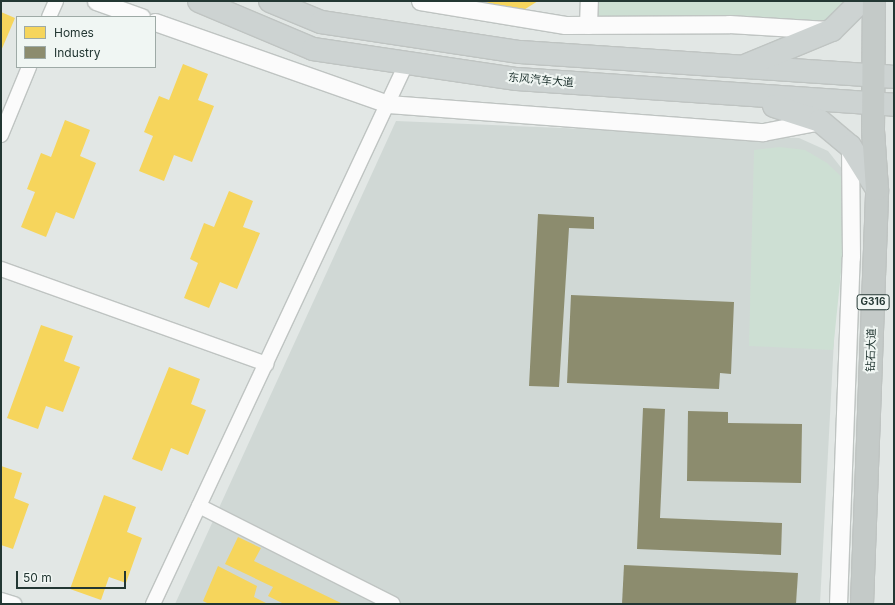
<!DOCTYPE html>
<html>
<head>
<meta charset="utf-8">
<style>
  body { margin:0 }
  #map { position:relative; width:895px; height:605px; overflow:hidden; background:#e2e7e5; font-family:Inter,"Noto Sans SC",sans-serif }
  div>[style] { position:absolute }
  .built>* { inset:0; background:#d0d8d5 }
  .green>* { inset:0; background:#cddfd3 }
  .homes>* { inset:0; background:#f6d55c }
  .industry>* { inset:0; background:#8c8c6e }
  .roads { filter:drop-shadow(1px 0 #bfc4c2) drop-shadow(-1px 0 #bfc4c2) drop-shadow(0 1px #bfc4c2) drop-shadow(0 -1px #bfc4c2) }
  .minor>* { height:14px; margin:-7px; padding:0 7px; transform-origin:7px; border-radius:7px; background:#fbfbfb }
  .tertiary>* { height:17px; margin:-8.5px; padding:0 8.5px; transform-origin:8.5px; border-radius:8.5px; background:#fbfbfb }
  .primary>* { height:22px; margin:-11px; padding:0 11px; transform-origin:11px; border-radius:11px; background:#cdd3d2 }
  .trunk>* { height:22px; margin:-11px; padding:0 11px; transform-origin:11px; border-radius:11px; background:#c4cac8 }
  span { translate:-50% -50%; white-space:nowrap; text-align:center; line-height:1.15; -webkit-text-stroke:4px #f0f6f3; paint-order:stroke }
  .shield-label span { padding:1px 3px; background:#f0f6f3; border:1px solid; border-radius:3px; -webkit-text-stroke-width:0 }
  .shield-label { font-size:10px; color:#233733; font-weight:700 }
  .street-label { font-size:11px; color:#233733 }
  .frame { position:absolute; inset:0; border:2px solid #233733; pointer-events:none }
  .legend { position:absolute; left:16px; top:16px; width:140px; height:52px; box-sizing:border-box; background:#f0f6f3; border:1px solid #9eaaa6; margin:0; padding:5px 7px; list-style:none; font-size:12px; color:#233733 }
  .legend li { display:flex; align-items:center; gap:8px; height:20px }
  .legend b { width:20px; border:1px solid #9eaaa6 }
  .scale { position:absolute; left:16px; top:571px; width:110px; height:18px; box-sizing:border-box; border:2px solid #233733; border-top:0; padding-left:5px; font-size:12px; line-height:14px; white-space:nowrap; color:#233733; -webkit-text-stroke:3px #f0f6f3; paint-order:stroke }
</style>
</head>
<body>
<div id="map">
  <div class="built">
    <i style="clip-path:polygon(396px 121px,799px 138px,828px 151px,843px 170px,820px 604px,175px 604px)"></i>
  </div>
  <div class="green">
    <i style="clip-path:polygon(589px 1px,855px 1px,832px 30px,588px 25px)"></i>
    <i style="clip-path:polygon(780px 147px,805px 150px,827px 163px,850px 185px,833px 350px,749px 346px,754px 150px)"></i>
  </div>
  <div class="homes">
    <i style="clip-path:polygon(481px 1px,538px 1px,522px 11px)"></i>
    <i style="clip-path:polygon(1px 12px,15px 18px,1px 51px)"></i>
    <i style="clip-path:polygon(183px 64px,208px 74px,198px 100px,214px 106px,192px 162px,174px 155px,164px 181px,139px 171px,153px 136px,144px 132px,159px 96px,169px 100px)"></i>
    <i style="clip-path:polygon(65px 120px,90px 130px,80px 156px,96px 163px,74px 219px,56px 212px,46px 237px,21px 227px,35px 192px,27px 189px,41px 153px,51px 157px)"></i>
    <i style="clip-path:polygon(229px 191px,253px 201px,243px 227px,260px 233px,237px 289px,220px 282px,209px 308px,184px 298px,198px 263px,190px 259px,204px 223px,214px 227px)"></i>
    <i style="clip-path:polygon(41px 325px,73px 336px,64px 361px,80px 367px,63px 412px,46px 406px,38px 429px,7px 418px)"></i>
    <i style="clip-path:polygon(169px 367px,200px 379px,191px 404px,206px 410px,188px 455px,171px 448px,162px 471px,132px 459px)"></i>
    <i style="clip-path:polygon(1px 466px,22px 473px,14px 498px,29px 504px,13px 549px,1px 545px)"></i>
    <i style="clip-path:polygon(104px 495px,136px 507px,127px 532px,142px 538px,126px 583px,109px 577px,101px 600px,70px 589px)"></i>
    <i style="clip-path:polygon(238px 537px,261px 548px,254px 561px,343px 604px,284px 604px,268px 596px,273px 587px,225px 564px)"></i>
    <i style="clip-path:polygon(218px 566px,257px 586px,254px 597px,268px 604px,209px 604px,203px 601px)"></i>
  </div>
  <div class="industry">
    <i style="clip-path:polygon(538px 214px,594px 217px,594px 229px,569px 228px,559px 387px,529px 386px)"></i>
    <i style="clip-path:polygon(571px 295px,734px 302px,731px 374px,720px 373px,719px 389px,567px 383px)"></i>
    <i style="clip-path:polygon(643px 408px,665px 409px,660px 518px,782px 523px,781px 555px,637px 549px)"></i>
    <i style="clip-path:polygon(688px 411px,728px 412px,728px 423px,802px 424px,801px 483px,687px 481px)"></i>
    <i style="clip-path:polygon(624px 565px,798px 573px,796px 604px,622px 604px)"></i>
  </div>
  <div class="roads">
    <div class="minor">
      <i style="left:49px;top:17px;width:17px;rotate:-66deg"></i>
      <i style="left:1px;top:135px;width:74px;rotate:-67.6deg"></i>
      <i style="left:1px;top:269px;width:282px;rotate:19.7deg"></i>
      <i style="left:199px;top:506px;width:217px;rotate:26.8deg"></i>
      <i style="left:1px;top:600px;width:14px;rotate:17deg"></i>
      <i style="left:153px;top:604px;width:599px;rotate:-64.89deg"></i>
    </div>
    <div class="tertiary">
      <i style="left:96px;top:1px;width:48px;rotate:19.6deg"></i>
      <i style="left:420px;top:1px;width:147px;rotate:9.4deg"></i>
      <i style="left:565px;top:25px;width:164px;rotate:-0.3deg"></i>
      <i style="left:729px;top:24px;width:99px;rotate:3.5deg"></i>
      <i style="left:155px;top:22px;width:247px;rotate:19.4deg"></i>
      <i style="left:388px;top:104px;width:376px;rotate:4.3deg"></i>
      <i style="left:763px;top:132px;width:58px;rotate:-10.9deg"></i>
      <i style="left:588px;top:25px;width:24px;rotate:-88deg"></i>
      <i style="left:838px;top:604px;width:347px;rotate:-87.9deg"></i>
      <i style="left:851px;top:257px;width:111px;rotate:-90.5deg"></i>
    </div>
    <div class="primary">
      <i style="left:199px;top:1px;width:124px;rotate:22.8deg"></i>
      <i style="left:313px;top:49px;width:206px;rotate:8.4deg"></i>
      <i style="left:517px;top:79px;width:378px;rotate:3.9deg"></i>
      <i style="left:270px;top:1px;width:55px;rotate:22.4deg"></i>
      <i style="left:321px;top:22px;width:201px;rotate:8.6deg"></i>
      <i style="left:520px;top:52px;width:375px;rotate:3.8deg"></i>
      <i style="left:747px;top:65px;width:92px;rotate:-22.4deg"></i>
      <i style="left:832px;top:30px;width:33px;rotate:-45deg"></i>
      <i style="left:855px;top:7px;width:7px;rotate:-63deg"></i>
      <i style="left:774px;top:106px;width:48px;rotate:18.1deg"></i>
      <i style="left:820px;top:121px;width:39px;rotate:40deg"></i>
      <i style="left:850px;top:146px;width:51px;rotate:57.9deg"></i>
    </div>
    <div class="trunk">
      <i style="left:862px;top:604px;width:415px;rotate:-87.9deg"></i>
      <i style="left:877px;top:189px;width:58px;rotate:-93.9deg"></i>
      <i style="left:873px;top:131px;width:130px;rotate:-89.6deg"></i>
    </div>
  </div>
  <div class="shield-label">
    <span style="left:873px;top:302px">G316</span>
  </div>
  <div class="street-label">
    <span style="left:541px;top:80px;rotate:5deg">东风汽车大道</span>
    <span style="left:871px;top:350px;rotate:-88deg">钻石大道</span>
  </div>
  <div class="frame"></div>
  <ul class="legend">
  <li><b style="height:11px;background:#f6d55c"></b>Homes</li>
  <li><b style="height:11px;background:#8c8c6e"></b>Industry</li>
  </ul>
  <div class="scale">50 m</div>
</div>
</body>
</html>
